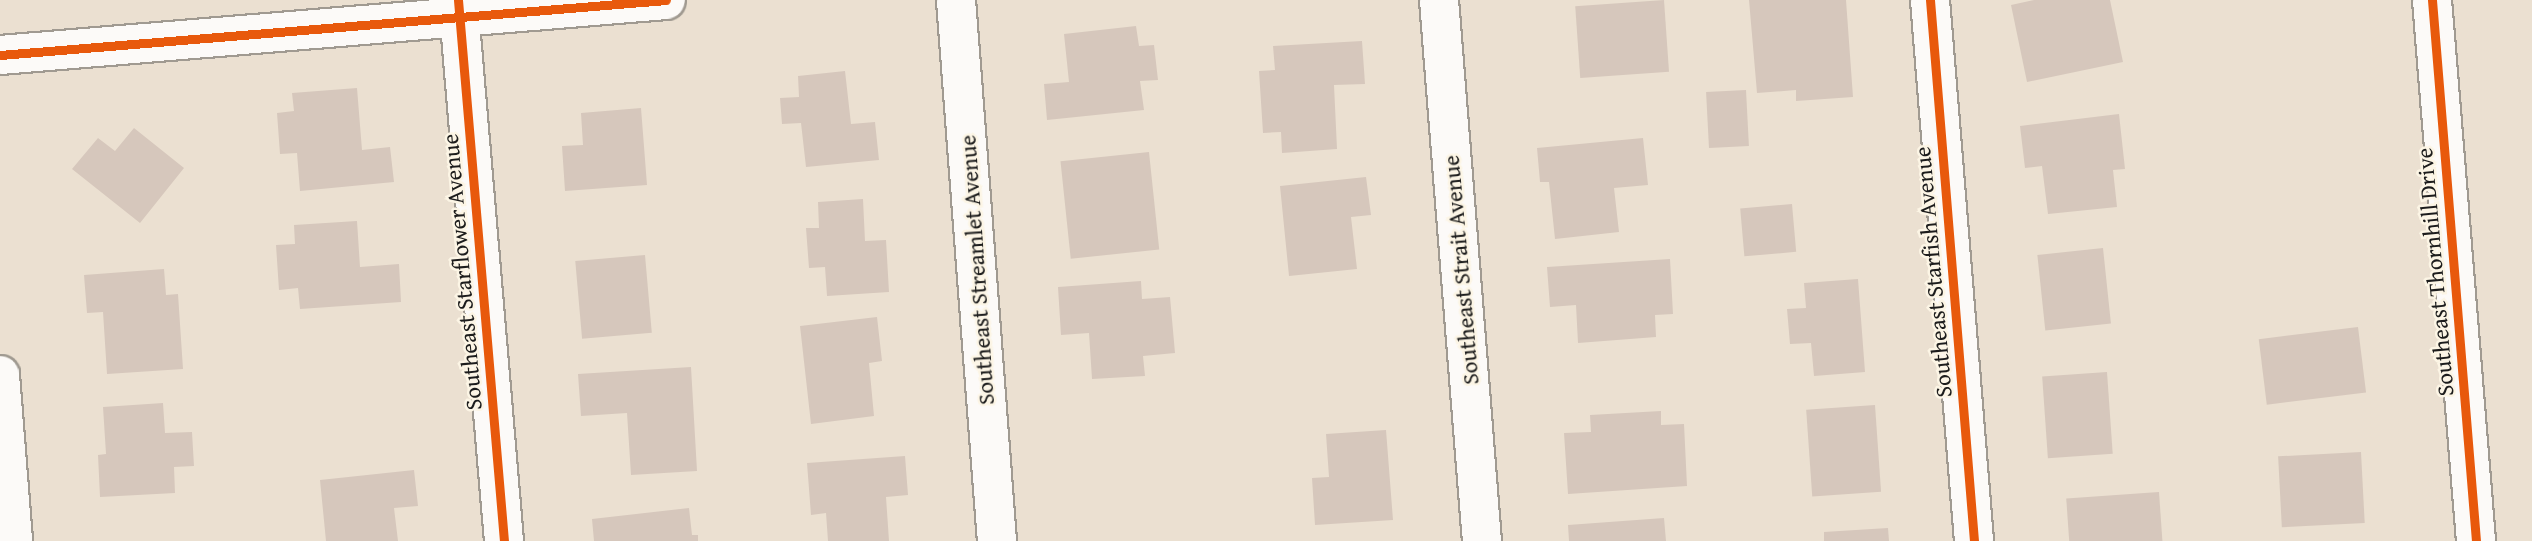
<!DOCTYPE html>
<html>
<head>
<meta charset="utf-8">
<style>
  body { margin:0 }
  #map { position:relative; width:2532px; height:541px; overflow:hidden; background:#ebe0d1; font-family:"Gentium Book Plus",serif }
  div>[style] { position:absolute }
  .building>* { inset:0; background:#d6c7bc; transform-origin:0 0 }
  .roads { filter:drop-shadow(2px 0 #a09a91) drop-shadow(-2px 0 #a09a91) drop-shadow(0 2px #a09a91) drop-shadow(0 -2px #a09a91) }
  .minor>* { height:38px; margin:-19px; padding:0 19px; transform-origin:19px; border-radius:19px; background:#fcfaf8 }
  .cycleway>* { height:9px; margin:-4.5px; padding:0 4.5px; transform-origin:4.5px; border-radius:4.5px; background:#e8590c }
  span { translate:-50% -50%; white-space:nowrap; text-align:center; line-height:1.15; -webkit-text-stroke:5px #fcf5e5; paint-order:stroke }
  .street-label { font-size:23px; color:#1c1c1c }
</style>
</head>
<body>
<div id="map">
  <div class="building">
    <i style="left:1664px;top:0;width:72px;height:89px;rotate:86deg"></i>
    <i style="clip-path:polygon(1749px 0,1846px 0,1853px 97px,1796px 101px,1796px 90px,1757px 93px)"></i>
    <i style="clip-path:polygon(2034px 0,2110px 0,2123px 62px,2027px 82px,2011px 5px)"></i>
    <i style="clip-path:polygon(1136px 26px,1139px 46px,1154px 45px,1158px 80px,1140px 81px,1144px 110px,1047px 120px,1044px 84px,1069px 82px,1064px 34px)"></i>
    <i style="clip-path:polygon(1362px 41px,1365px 84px,1334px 85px,1337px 149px,1282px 153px,1281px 132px,1263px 133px,1259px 71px,1275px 70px,1273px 46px)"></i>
    <i style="clip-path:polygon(845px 71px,851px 124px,875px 122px,879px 160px,806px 167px,801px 123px,782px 124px,780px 98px,799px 97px,798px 76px)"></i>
    <i style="clip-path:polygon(357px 88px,362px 150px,390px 147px,394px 182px,300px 191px,297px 153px,280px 154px,277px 113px,294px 111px,292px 93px)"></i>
    <i style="left:1746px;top:90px;width:56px;height:40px;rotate:87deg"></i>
    <i style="clip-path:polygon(641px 108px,647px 185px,565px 191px,562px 146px,583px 145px,581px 113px)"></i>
    <i style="clip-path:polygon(2119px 114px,2125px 169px,2113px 170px,2117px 207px,2048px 214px,2042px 166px,2025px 168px,2020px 126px)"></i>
    <i style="clip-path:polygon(134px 128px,184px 168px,140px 223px,72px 169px,98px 138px,115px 151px)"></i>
    <i style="clip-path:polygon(1643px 138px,1648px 185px,1614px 188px,1619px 232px,1555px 239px,1549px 182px,1540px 182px,1537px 148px)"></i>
    <i style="left:1149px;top:152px;width:98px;height:89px;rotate:84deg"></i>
    <i style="clip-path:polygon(1366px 177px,1371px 215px,1351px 217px,1357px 269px,1289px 276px,1280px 186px)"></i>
    <i style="clip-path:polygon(863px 199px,865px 241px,886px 240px,889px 292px,827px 296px,825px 267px,809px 268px,806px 228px,819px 228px,818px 202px)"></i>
    <i style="left:1792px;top:204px;width:48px;height:52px;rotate:85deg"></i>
    <i style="clip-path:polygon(357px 221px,360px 267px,399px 264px,401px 302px,300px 309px,298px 288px,279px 290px,276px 245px,295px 244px,294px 225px)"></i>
    <i style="left:2103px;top:248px;width:76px;height:66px;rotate:84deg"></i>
    <i style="left:645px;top:255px;width:78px;height:70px;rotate:85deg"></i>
    <i style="clip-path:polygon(1670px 259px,1673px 314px,1655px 315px,1656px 337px,1578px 343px,1576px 305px,1550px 307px,1547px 267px)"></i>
    <i style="clip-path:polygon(164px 269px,166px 295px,178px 294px,183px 369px,107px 374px,103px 312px,87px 313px,84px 275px)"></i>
    <i style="clip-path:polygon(1858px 279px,1865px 372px,1814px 376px,1811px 343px,1790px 344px,1787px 309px,1806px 308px,1804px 283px)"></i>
    <i style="clip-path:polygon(1141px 281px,1142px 299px,1170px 297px,1175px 353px,1143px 356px,1145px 376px,1092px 379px,1089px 333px,1061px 335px,1058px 287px)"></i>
    <i style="clip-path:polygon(877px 317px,882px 361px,869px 363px,874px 416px,811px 424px,800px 326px)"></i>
    <i style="left:2358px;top:327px;width:66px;height:100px;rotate:83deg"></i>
    <i style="clip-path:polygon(691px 367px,697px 471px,631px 475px,627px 413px,581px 416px,578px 374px)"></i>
    <i style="left:2107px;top:372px;width:82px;height:65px;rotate:86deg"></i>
    <i style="clip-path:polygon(163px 403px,165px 433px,192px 432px,194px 466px,174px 467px,175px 493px,100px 497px,98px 455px,106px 454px,103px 407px)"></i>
    <i style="left:1875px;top:405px;width:87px;height:69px;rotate:86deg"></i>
    <i style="clip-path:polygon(1661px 411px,1661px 425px,1684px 424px,1687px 486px,1568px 494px,1564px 433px,1591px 432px,1590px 415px)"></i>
    <i style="clip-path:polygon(1386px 430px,1393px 520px,1315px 525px,1312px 478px,1329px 477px,1326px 434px)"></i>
    <i style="left:2361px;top:452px;width:71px;height:83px;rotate:87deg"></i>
    <i style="clip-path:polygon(905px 456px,908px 495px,886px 497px,889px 541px,828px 541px,826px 513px,811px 515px,807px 463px)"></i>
    <i style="clip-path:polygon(414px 470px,418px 506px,394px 508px,398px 541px,326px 541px,320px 480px)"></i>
    <i style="left:2159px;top:492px;width:49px;height:93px;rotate:86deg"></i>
    <i style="clip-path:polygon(689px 508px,692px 535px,698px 535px,698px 541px,594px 541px,592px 519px)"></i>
    <i style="clip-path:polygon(1664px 518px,1666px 541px,1569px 541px,1568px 525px)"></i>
    <i style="clip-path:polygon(1888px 528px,1889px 541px,1824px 541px,1824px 532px)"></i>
  </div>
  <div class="roads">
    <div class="minor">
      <i style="left:458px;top:0;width:543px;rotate:85.14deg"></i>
      <i style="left:956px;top:0;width:543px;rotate:85.67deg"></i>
      <i style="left:1439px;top:0;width:543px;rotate:85.46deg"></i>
      <i style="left:1930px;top:0;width:543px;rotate:85.35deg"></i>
      <i style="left:2432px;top:0;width:543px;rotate:85.35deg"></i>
      <i style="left:0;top:55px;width:668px;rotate:-4.72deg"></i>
      <i style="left:0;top:375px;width:167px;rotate:85.5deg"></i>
    </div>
  </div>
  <div class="cycleway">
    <i style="left:458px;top:0;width:543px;rotate:85.14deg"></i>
    <i style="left:1930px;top:0;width:543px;rotate:85.35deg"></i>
    <i style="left:2432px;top:0;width:543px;rotate:85.35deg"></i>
    <i style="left:0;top:55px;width:668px;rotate:-4.72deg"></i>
  </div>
  <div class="street-label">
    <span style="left:977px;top:270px;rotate:-94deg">Southeast Streamlet Avenue</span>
    <span style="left:1461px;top:270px;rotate:-95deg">Southeast Strait Avenue</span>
    <span style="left:462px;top:272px;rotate:-95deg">Southeast Starflower Avenue</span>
    <span style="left:1933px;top:272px;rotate:-95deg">Southeast Starfish Avenue</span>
    <span style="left:2435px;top:272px;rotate:-95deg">Southeast Thornhill Drive</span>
  </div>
</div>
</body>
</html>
